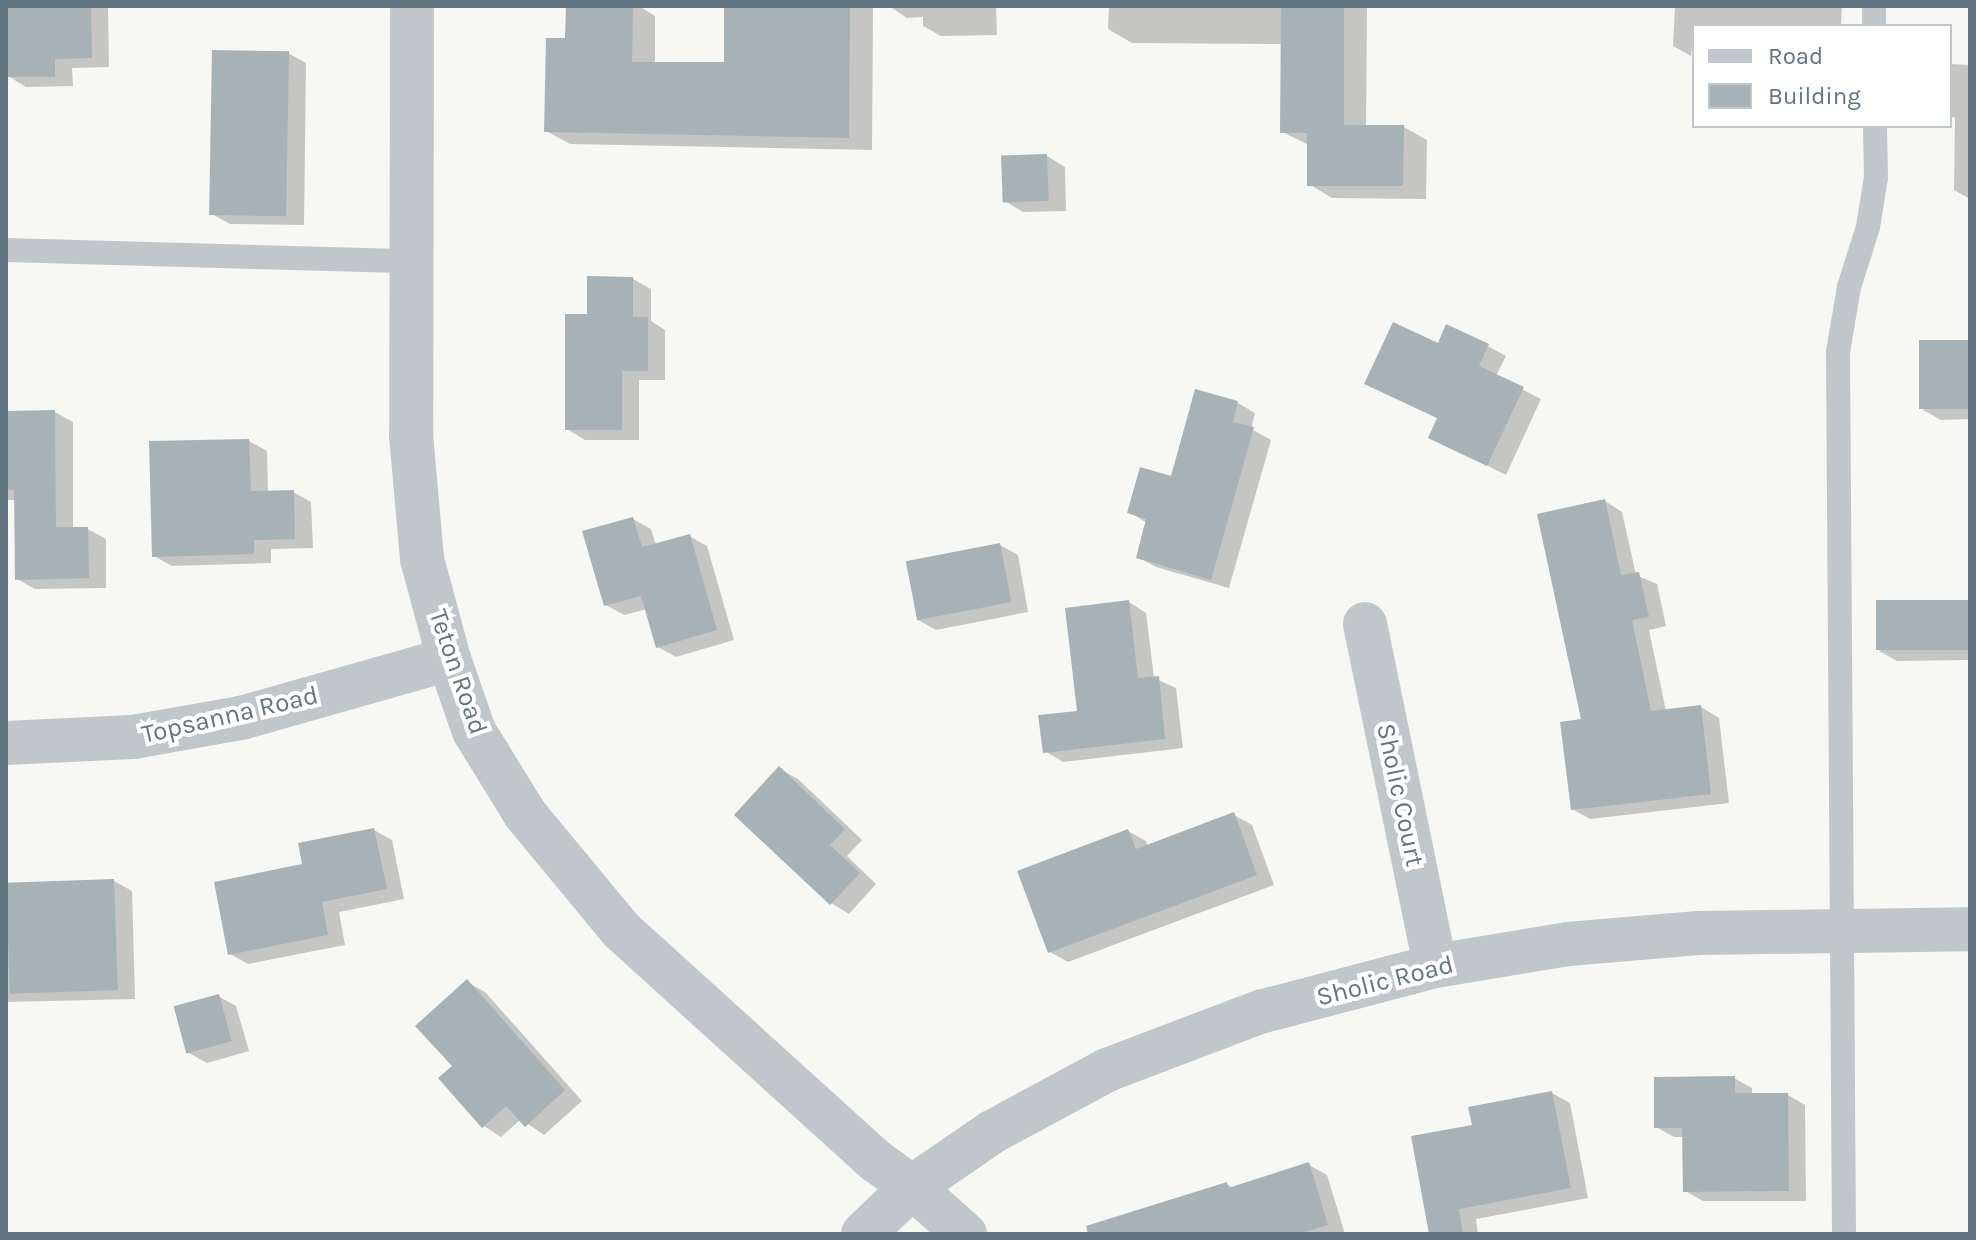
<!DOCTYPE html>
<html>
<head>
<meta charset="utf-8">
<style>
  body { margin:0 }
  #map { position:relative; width:1976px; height:1240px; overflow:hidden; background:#f7f7f4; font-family:Karla,sans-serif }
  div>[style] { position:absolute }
  .shadow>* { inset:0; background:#0003 }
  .building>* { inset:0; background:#a7b2b6; transform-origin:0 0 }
  .lane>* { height:24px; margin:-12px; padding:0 12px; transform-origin:12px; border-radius:12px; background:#c0c6c9 }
  .street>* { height:44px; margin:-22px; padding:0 22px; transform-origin:22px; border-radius:22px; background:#c0c6c9 }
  span { translate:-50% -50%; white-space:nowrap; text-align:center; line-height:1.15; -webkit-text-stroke:8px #fff; paint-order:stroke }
  .street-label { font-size:26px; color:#617681 }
  .frame { position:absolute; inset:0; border:8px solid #617681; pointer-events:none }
  .legend { position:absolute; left:1692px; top:24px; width:260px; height:104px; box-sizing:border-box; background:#fff; border:2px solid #c0c8cd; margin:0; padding:10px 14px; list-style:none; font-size:24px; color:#617681 }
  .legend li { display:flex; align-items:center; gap:16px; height:40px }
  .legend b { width:40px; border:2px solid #c0c8cd }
</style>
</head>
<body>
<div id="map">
  <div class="shadow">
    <i style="clip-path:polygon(6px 6px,108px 6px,109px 67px,72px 68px,73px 86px,26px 87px,8px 76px)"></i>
    <i style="clip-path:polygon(568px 6px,639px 6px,655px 16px,655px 64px,726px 64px,726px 6px,873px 6px,872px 150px,570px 144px,546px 131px,567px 40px)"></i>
    <i style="clip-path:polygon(889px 6px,996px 6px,997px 35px,941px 36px,923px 26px,923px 17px,907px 18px)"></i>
    <i style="clip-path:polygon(1109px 6px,1367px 6px,1366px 127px,1404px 127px,1427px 140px,1426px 199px,1332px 198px,1309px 184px,1309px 145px,1282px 132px,1283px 44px,1132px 43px,1108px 29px)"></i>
    <i style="clip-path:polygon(1675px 6px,1842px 6px,1841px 26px,1694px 26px,1691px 56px,1673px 46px)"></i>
    <i style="clip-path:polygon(288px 53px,306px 63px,304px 225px,230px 224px,212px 214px)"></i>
    <i style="clip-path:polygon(1950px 64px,1970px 65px,1970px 199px,1954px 190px,1955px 118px,1950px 116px)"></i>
    <i style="clip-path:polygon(1047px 156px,1065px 167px,1066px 211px,1023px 212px,1005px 201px)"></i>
    <i style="clip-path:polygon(633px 279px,651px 289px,651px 321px,665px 330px,665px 380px,639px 380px,639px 440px,585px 440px,567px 429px,589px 316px)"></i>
    <i style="clip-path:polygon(1970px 342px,1970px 419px,1941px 420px,1923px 410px)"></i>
    <i style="clip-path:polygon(1488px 346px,1506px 356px,1496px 376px,1541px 399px,1506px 475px,1430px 437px,1439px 419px,1367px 384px)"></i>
    <i style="clip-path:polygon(1197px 391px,1238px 403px,1255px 413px,1251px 429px,1271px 440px,1229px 588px,1156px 567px,1138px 557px,1147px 523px,1129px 512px,1173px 478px)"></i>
    <i style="clip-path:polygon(55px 412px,73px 422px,73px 529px,88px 529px,106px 539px,106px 588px,35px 589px,17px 579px,16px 500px,6px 500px,6px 413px)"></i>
    <i style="clip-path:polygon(249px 441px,267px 451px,268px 492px,293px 492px,311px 502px,313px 548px,271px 549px,271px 563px,172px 566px,154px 556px)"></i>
    <i style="clip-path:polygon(1605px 501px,1622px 512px,1636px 575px,1657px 584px,1666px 626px,1649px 630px,1666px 711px,1701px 707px,1719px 718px,1729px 803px,1590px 819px,1572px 809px)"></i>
    <i style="clip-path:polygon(633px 519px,651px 529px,656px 545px,689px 536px,707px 546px,734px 640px,676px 657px,658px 647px,647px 609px,624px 615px,606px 605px)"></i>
    <i style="clip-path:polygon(1000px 545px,1018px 555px,1028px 612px,936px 630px,918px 620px)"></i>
    <i style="clip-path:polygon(1129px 602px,1146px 613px,1154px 678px,1176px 688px,1183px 748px,1063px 762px,1045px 751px,1079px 713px)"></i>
    <i style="clip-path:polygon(1970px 602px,1970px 660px,1897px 661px,1879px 651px)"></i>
    <i style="clip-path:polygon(780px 769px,798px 779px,862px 840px,847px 856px,876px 884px,849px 914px,831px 903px)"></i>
    <i style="clip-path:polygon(1234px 815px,1252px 825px,1274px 885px,1068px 962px,1050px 952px,1128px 831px,1146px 841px,1148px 847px)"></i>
    <i style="clip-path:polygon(374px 830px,392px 840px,404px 899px,339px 912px,345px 945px,248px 964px,230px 954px,304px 866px)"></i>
    <i style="clip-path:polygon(114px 881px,132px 891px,135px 999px,6px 1002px,6px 884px)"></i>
    <i style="clip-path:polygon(467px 982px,485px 992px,582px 1101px,544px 1135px,521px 1119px,501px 1137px,484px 1126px,454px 1066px)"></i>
    <i style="clip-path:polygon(218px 996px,236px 1006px,249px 1051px,207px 1063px,189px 1053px)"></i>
    <i style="clip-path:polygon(1734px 1078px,1752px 1088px,1752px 1095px,1788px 1095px,1805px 1105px,1806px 1201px,1703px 1201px,1685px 1191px,1684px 1137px,1674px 1137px,1656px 1127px)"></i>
    <i style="clip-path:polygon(1552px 1093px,1570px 1103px,1588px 1198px,1476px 1219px,1478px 1234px,1417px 1234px,1431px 1232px,1474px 1126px)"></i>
    <i style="clip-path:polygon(1309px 1165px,1327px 1175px,1345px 1234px,1157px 1234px,1227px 1184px,1233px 1188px)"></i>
  </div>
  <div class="building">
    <i style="clip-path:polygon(6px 6px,91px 6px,92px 58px,55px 59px,55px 77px,6px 77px)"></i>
    <i style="clip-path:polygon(566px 6px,633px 6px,632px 62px,724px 62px,724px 6px,850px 6px,849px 138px,544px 132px,546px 38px,565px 38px)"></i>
    <i style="clip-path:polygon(1281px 6px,1344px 6px,1344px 125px,1404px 125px,1403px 186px,1307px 186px,1307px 133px,1280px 133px)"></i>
    <i style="left:212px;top:50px;width:77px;height:165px;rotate:1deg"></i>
    <i style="left:1047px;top:154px;width:47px;height:46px;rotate:88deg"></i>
    <i style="clip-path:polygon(587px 276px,633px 277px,633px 317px,648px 317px,648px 371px,622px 371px,622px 430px,565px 430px,565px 314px,587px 314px)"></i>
    <i style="clip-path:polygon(1393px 322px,1438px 343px,1446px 324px,1489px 344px,1479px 366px,1524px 387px,1487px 466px,1428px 438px,1437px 418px,1364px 384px)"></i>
    <i style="left:1970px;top:340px;width:69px;height:51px;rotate:90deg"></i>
    <i style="clip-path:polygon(1195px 389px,1238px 401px,1233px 422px,1254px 427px,1211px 580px,1136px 558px,1146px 519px,1127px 513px,1140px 467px,1171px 476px)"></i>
    <i style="clip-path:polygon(55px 410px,56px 527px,88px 527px,89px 578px,15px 580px,14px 490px,6px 490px,6px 411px)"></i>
    <i style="clip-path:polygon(249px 439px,251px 491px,294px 490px,295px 539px,254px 540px,254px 554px,152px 557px,149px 441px)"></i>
    <i style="clip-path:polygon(1605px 499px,1621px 575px,1639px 572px,1649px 617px,1632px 620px,1651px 711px,1701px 705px,1711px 794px,1571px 810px,1560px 722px,1581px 719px,1537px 514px)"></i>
    <i style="clip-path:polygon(633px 517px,642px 547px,690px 534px,717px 630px,656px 648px,641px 596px,604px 606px,582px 531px)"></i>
    <i style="left:1000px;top:543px;width:60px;height:96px;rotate:79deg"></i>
    <i style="clip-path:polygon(1129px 600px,1138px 678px,1159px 676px,1165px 739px,1043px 753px,1038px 715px,1077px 711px,1065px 608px)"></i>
    <i style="left:1970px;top:600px;width:50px;height:94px;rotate:90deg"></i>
    <i style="clip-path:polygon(779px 766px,845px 829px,830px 845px,860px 873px,830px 905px,734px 815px)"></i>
    <i style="clip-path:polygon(1234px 812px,1257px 875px,1048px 953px,1017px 871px,1128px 829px,1136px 849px)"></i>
    <i style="clip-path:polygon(374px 828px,387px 889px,322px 902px,328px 935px,228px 955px,214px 882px,302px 864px,298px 843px)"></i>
    <i style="left:114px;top:879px;width:111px;height:108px;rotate:88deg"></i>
    <i style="clip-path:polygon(467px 979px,565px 1090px,525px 1127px,506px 1106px,482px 1128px,438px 1078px,452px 1066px,415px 1026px)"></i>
    <i style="left:219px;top:994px;width:49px;height:47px;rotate:75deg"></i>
    <i style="clip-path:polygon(1735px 1076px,1735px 1093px,1788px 1093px,1789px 1191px,1683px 1192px,1682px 1128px,1654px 1128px,1654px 1077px)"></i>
    <i style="clip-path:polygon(1552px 1091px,1571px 1188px,1459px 1209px,1463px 1234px,1429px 1234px,1411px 1136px,1472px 1125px,1468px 1107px)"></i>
    <i style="clip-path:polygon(1309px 1162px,1328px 1225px,1298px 1234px,1088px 1234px,1086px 1226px,1227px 1182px,1228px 1188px)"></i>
  </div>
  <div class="lane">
    <i style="left:1874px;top:6px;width:20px;rotate:90deg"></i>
    <i style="left:6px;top:250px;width:406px;rotate:1.6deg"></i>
    <i style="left:1844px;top:1234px;width:882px;rotate:-90.39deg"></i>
    <i style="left:1838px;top:352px;width:66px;rotate:-80.4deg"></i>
    <i style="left:1849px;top:287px;width:63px;rotate:-72.4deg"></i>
    <i style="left:1868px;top:227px;width:51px;rotate:-80.9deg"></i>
    <i style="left:1876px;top:177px;width:51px;rotate:-91.1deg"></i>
  </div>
  <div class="street">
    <i style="left:412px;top:6px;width:429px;rotate:90.1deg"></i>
    <i style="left:411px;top:435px;width:124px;rotate:84.9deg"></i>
    <i style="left:422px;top:559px;width:104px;rotate:74.9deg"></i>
    <i style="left:449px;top:659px;width:76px;rotate:70.9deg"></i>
    <i style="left:474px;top:731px;width:97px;rotate:58.4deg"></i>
    <i style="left:525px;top:814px;width:151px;rotate:50.4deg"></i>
    <i style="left:621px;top:930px;width:344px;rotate:42.2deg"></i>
    <i style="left:876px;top:1161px;width:44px;rotate:35.8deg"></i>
    <i style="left:912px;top:1187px;width:71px;rotate:41.6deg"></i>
    <i style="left:1365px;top:624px;width:349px;rotate:78.4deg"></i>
    <i style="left:6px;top:743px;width:127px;rotate:-2.7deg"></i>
    <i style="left:133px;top:737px;width:110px;rotate:-10deg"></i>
    <i style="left:241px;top:718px;width:216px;rotate:-15.8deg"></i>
    <i style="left:863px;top:1234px;width:68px;rotate:-43.8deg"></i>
    <i style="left:912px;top:1187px;width:97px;rotate:-34.5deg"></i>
    <i style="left:992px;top:1132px;width:131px;rotate:-28.3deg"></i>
    <i style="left:1107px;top:1070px;width:164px;rotate:-20.8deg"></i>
    <i style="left:1260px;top:1012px;width:181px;rotate:-14.7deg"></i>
    <i style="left:1435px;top:966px;width:135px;rotate:-9.4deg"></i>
    <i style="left:1568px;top:944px;width:131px;rotate:-4.8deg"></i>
    <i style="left:1699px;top:933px;width:271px;rotate:-0.8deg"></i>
  </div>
  <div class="street-label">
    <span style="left:458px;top:672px;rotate:71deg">Teton Road</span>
    <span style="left:230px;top:715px;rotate:-13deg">Topsanna Road</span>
    <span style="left:1400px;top:795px;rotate:78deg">Sholic Court</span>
    <span style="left:1385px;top:981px;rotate:-14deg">Sholic Road</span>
  </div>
  <div class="frame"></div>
  <ul class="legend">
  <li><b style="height:10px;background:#c0c6c9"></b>Road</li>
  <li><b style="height:22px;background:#a7b2b6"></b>Building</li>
  </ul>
</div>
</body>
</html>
